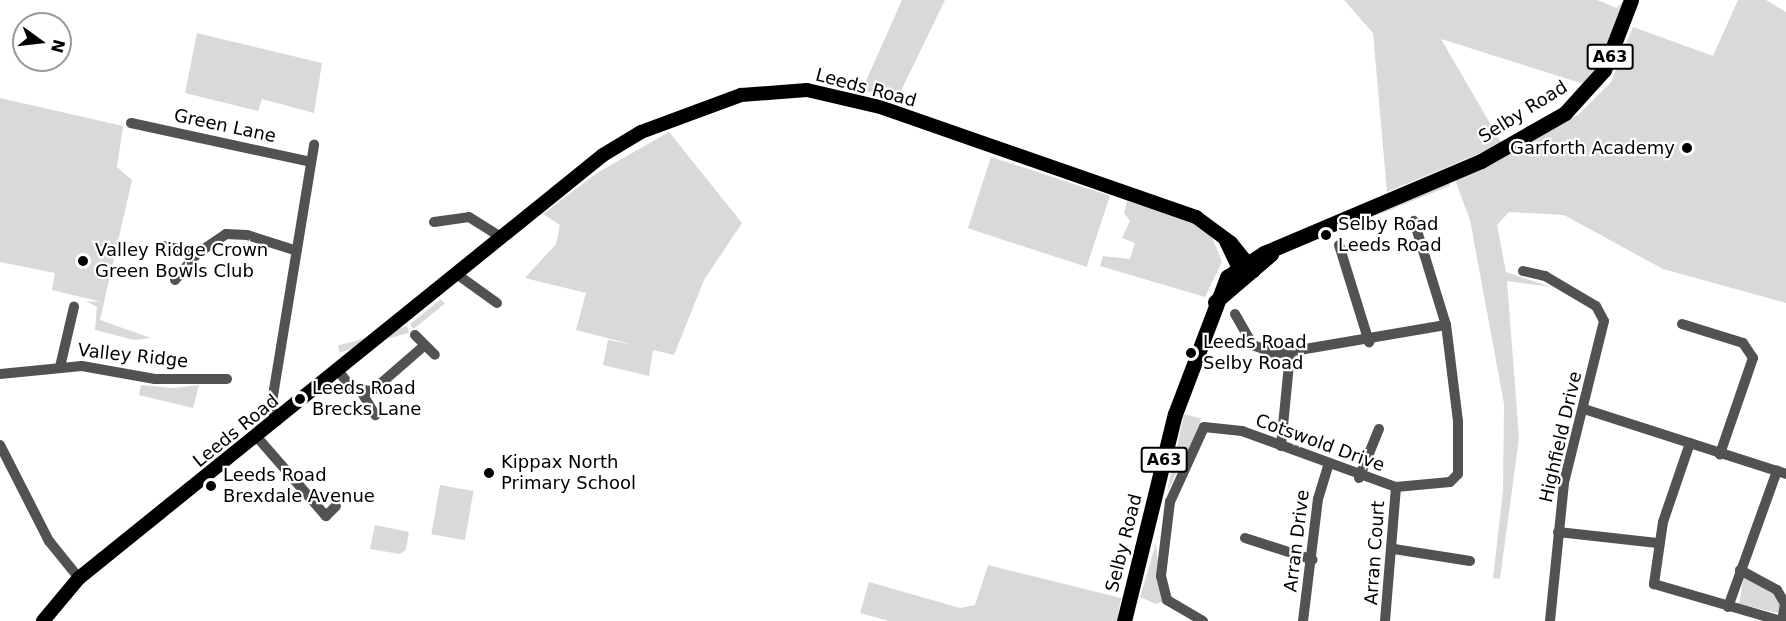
<!DOCTYPE html>
<html>
<head>
<meta charset="utf-8">
<style>
  body { margin:0 }
  #map { position:relative; width:1786px; height:621px; overflow:hidden; background:#fff; font-family:"DejaVu Sans",sans-serif }
  div>[style] { position:absolute }
  .green>* { inset:0; background:#d9d9d9; transform-origin:0 0 }
  .minor>* { height:10px; margin:-5px; padding:0 5px; transform-origin:5px; border-radius:5px; background:#525252 }
  .major>* { height:14px; margin:-7px; padding:0 7px; transform-origin:7px; border-radius:7px; background:#000 }
  .highway>* { height:15px; margin:-7.5px; padding:0 7.5px; transform-origin:7.5px; border-radius:7.5px; background:#000 }
  .dots>* { width:16px; height:16px; translate:-50% -50%; box-sizing:border-box; border:3px solid #fff; border-radius:50% }
  span { translate:-50% -50%; white-space:nowrap; text-align:center; line-height:1.15; -webkit-text-stroke:4.5px #fff; paint-order:stroke }
  .shield-label span { padding:2px 4px; background:#fff; border:2px solid; border-radius:4px; -webkit-text-stroke-width:0 }
  .shield-label { font-size:16px; color:#000; font-weight:700 }
  .street-label { font-size:18px; color:#000 }
  .poi-label { font-size:18px; color:#000 }
  .right { translate:-100% -50%; text-align:right }
  .left { translate:0 -50%; text-align:left }
  .north { position:absolute; left:12px; top:12px; width:60px; height:60px; box-sizing:border-box; background:#fff; border:2px solid #999; border-radius:50%; rotate:105deg; font-size:16px; font-weight:700; line-height:24px; text-align:center; color:#000 }
  .north::after { content:''; display:block; margin:auto; width:21px; height:27px; background:#000; clip-path:polygon(50% 0,100% 100%,50% 72%,0 100%) }
</style>
</head>
<body>
<div id="map">
  <div class="green">
    <i style="clip-path:polygon(902px 0,945px 0,897px 99px,862px 90px)"></i>
    <i style="clip-path:polygon(1344px 0,1597px 0,1617px 8px,1624px 0,1603px 61px,1587px 85px,1441px 39px,1502px 144px,1387px 192px,1373px 33px)"></i>
    <i style="clip-path:polygon(1738px 0,1766px 0,1786px 12px,1786px 303px,1663px 269px,1564px 215px,1509px 212px,1497px 225px,1506px 272px,1551px 287px,1507px 281px,1519px 438px,1500px 579px,1493px 578px,1503px 491px,1504px 404px,1470px 220px,1455px 180px,1578px 115px,1611px 82px,1633px 27px,1713px 56px)"></i>
    <i style="clip-path:polygon(197px 33px,322px 63px,314px 113px,262px 99px,258px 111px,185px 93px)"></i>
    <i style="clip-path:polygon(0 98px,123px 126px,117px 167px,132px 180px,100px 320px,151px 338px,134px 340px,95px 330px,97px 307px,86px 301px,102px 302px,52px 290px,55px 273px,0 262px)"></i>
    <i style="clip-path:polygon(669px 132px,742px 223px,704px 280px,674px 355px,653px 350px,649px 376px,603px 365px,608px 340px,634px 345px,576px 330px,586px 293px,525px 278px,556px 244px,560px 225px,543px 214px,597px 173px)"></i>
    <i style="left:991px;top:157px;width:125px;height:75px;rotate:18deg"></i>
    <i style="clip-path:polygon(1449px 182px,1450px 186px,1305px 244px,1330px 232px)"></i>
    <i style="clip-path:polygon(1127px 201px,1190px 221px,1211px 234px,1222px 262px,1205px 297px,1100px 266px,1103px 256px,1130px 259px,1135px 243px,1122px 238px,1130px 221px,1124px 213px)"></i>
    <i style="left:441px;top:299px;width:6px;height:40px;rotate:51deg"></i>
    <i style="left:407px;top:326px;width:7px;height:72px;rotate:74deg"></i>
    <i style="clip-path:polygon(141px 385px,173px 388px,199px 385px,193px 408px,139px 395px)"></i>
    <i style="clip-path:polygon(1184px 414px,1200px 418px,1201px 425px,1167px 492px)"></i>
    <i style="left:440px;top:485px;width:34px;height:50px;rotate:10deg"></i>
    <i style="clip-path:polygon(375px 525px,409px 532px,406px 550px,400px 554px,370px 549px)"></i>
    <i style="clip-path:polygon(1156px 543px,1162px 602px,1156px 604px,1140px 597px)"></i>
    <i style="clip-path:polygon(988px 565px,1121px 598px,1117px 621px,889px 621px,860px 613px,869px 582px,960px 608px,975px 605px)"></i>
    <i style="clip-path:polygon(1744px 576px,1771px 590px,1781px 605px,1778px 613px,1739px 604px)"></i>
  </div>
  <div class="minor">
    <i style="left:131px;top:123px;width:184px;rotate:12.2deg"></i>
    <i style="left:434px;top:222px;width:35px;rotate:-8deg"></i>
    <i style="left:469px;top:217px;width:39px;rotate:32deg"></i>
    <i style="left:1339px;top:245px;width:102px;rotate:72.8deg"></i>
    <i style="left:163px;top:246px;width:36px;rotate:11deg"></i>
    <i style="left:1523px;top:271px;width:23px;rotate:13deg"></i>
    <i style="left:1545px;top:276px;width:59px;rotate:30.5deg"></i>
    <i style="left:1596px;top:306px;width:17px;rotate:62deg"></i>
    <i style="left:1604px;top:321px;width:167px;rotate:103.9deg"></i>
    <i style="left:1564px;top:483px;width:139px;rotate:95.8deg"></i>
    <i style="left:458px;top:275px;width:48px;rotate:35.7deg"></i>
    <i style="left:175px;top:280px;width:35px;rotate:-50deg"></i>
    <i style="left:198px;top:253px;width:34px;rotate:-34deg"></i>
    <i style="left:226px;top:234px;width:21px;rotate:3deg"></i>
    <i style="left:247px;top:235px;width:52px;rotate:17.7deg"></i>
    <i style="left:1235px;top:314px;width:36px;rotate:60deg"></i>
    <i style="left:1253px;top:345px;width:25px;rotate:21deg"></i>
    <i style="left:1276px;top:354px;width:172px;rotate:-9.7deg"></i>
    <i style="left:1682px;top:324px;width:64px;rotate:17.3deg"></i>
    <i style="left:1743px;top:343px;width:18px;rotate:56deg"></i>
    <i style="left:1753px;top:358px;width:102px;rotate:109deg"></i>
    <i style="left:415px;top:335px;width:28px;rotate:45deg"></i>
    <i style="left:60px;top:367px;width:62px;rotate:-76.9deg"></i>
    <i style="left:339px;top:372px;width:22px;rotate:51deg"></i>
    <i style="left:353px;top:389px;width:19px;rotate:6deg"></i>
    <i style="left:372px;top:391px;width:69px;rotate:-40.9deg"></i>
    <i style="left:0;top:374px;width:82px;rotate:-5.6deg"></i>
    <i style="left:82px;top:366px;width:74px;rotate:10.1deg"></i>
    <i style="left:155px;top:379px;width:72px"></i>
    <i style="left:362px;top:393px;width:26px;rotate:59deg"></i>
    <i style="left:1584px;top:409px;width:212px;rotate:17.8deg"></i>
    <i style="left:277px;top:421px;width:14px;rotate:-115deg"></i>
    <i style="left:271px;top:408px;width:267px;rotate:-80.7deg"></i>
    <i style="left:257px;top:437px;width:105px;rotate:48.9deg"></i>
    <i style="left:326px;top:516px;width:14px;rotate:-45deg"></i>
    <i style="left:1690px;top:443px;width:83px;rotate:108.9deg"></i>
    <i style="left:1663px;top:522px;width:63px;rotate:98.3deg"></i>
    <i style="left:1654px;top:584px;width:132px;rotate:16.2deg"></i>
    <i style="left:0;top:445px;width:108px;rotate:63deg"></i>
    <i style="left:49px;top:541px;width:48px;rotate:51deg"></i>
    <i style="left:1281px;top:446px;width:92px;rotate:-84.4deg"></i>
    <i style="left:1359px;top:478px;width:53px;rotate:-67.8deg"></i>
    <i style="left:1558px;top:532px;width:100px;rotate:6.3deg"></i>
    <i style="left:1245px;top:538px;width:71px;rotate:17.9deg"></i>
    <i style="left:1394px;top:549px;width:77px;rotate:9deg"></i>
    <i style="left:1740px;top:570px;width:42px;rotate:28.4deg"></i>
    <i style="left:1777px;top:590px;width:16px;rotate:60deg"></i>
    <i style="left:1785px;top:604px;width:17px;rotate:100deg"></i>
    <i style="left:1728px;top:607px;width:145px;rotate:-70.2deg"></i>
    <i style="left:1203px;top:621px;width:42px;rotate:-149.7deg"></i>
    <i style="left:1167px;top:600px;width:25px;rotate:-104deg"></i>
    <i style="left:1161px;top:576px;width:75px;rotate:-83.1deg"></i>
    <i style="left:1170px;top:502px;width:82px;rotate:-65.6deg"></i>
    <i style="left:1204px;top:427px;width:38px;rotate:6deg"></i>
    <i style="left:1242px;top:431px;width:164px;rotate:20deg"></i>
    <i style="left:1396px;top:487px;width:54px;rotate:-5.3deg"></i>
    <i style="left:1450px;top:482px;width:11px;rotate:-45deg"></i>
    <i style="left:1458px;top:474px;width:53px;rotate:-90deg"></i>
    <i style="left:1458px;top:421px;width:97px;rotate:-97.1deg"></i>
    <i style="left:1446px;top:325px;width:109px;rotate:-107.1deg"></i>
    <i style="left:1303px;top:621px;width:123px;rotate:-83deg"></i>
    <i style="left:1318px;top:499px;width:34px;rotate:-73deg"></i>
    <i style="left:1385px;top:621px;width:134px;rotate:-85.3deg"></i>
  </div>
  <div class="major">
    <i style="left:1225px;top:239px;width:42px;rotate:64.7deg"></i>
    <i style="left:43px;top:621px;width:56px;rotate:-50.1deg"></i>
    <i style="left:79px;top:578px;width:673px;rotate:-38.91deg"></i>
    <i style="left:603px;top:155px;width:44px;rotate:-31.2deg"></i>
    <i style="left:641px;top:132px;width:107px;rotate:-20.3deg"></i>
    <i style="left:741px;top:95px;width:66px;rotate:-4.3deg"></i>
    <i style="left:807px;top:90px;width:75px;rotate:13.1deg"></i>
    <i style="left:880px;top:107px;width:335px;rotate:19.2deg"></i>
    <i style="left:1196px;top:217px;width:44px;rotate:36.6deg"></i>
    <i style="left:1231px;top:243px;width:36px;rotate:51deg"></i>
  </div>
  <div class="highway">
    <i style="left:1215px;top:302px;width:74px;rotate:-40.6deg"></i>
    <i style="left:1124px;top:621px;width:213px;rotate:-76.2deg"></i>
    <i style="left:1175px;top:414px;width:147px;rotate:-69.2deg"></i>
    <i style="left:1227px;top:277px;width:44px;rotate:-33deg"></i>
    <i style="left:1264px;top:253px;width:236px;rotate:-23deg"></i>
    <i style="left:1481px;top:161px;width:97px;rotate:-29.7deg"></i>
    <i style="left:1565px;top:113px;width:58px;rotate:-47.8deg"></i>
    <i style="left:1604px;top:70px;width:75px;rotate:-68.9deg"></i>
  </div>
  <div class="dots">
    <i style="left:1687px;top:148px;background:#000"></i>
    <i style="left:1326px;top:235px;background:#000"></i>
    <i style="left:83px;top:261px;background:#000"></i>
    <i style="left:1191px;top:353px;background:#000"></i>
    <i style="left:300px;top:399px;background:#000"></i>
    <i style="left:489px;top:473px;background:#000"></i>
    <i style="left:211px;top:486px;background:#000"></i>
  </div>
  <div class="shield-label">
    <span style="left:1610px;top:57px">A63</span>
    <span style="left:1164px;top:460px">A63</span>
  </div>
  <div class="street-label">
    <span style="left:866px;top:88px;rotate:15deg">Leeds Road</span>
    <span style="left:1523px;top:112px;rotate:-32deg">Selby Road</span>
    <span style="left:225px;top:126px;rotate:12deg">Green Lane</span>
    <span style="left:133px;top:356px;rotate:6deg">Valley Ridge</span>
    <span style="left:236px;top:431px;rotate:-39deg">Leeds Road</span>
    <span style="left:1561px;top:437px;rotate:-77deg">Highfield Drive</span>
    <span style="left:1320px;top:443px;rotate:20deg">Cotswold Drive</span>
    <span style="left:1297px;top:541px;rotate:-83deg">Arran Drive</span>
    <span style="left:1124px;top:543px;rotate:-76deg">Selby Road</span>
    <span style="left:1375px;top:553px;rotate:-86deg">Arran Court</span>
  </div>
  <div class="poi-label">
    <span class="right" style="left:1675px;top:148px">Garforth Academy</span>
    <span class="left" style="left:1338px;top:235px">Selby Road<br>Leeds Road</span>
    <span class="left" style="left:95px;top:261px">Valley Ridge Crown<br>Green Bowls Club</span>
    <span class="left" style="left:1203px;top:353px">Leeds Road<br>Selby Road</span>
    <span class="left" style="left:312px;top:399px">Leeds Road<br>Brecks Lane</span>
    <span class="left" style="left:501px;top:473px">Kippax North<br>Primary School</span>
    <span class="left" style="left:223px;top:486px">Leeds Road<br>Brexdale Avenue</span>
  </div>
  <div class="north">N</div>
</div>
</body>
</html>
